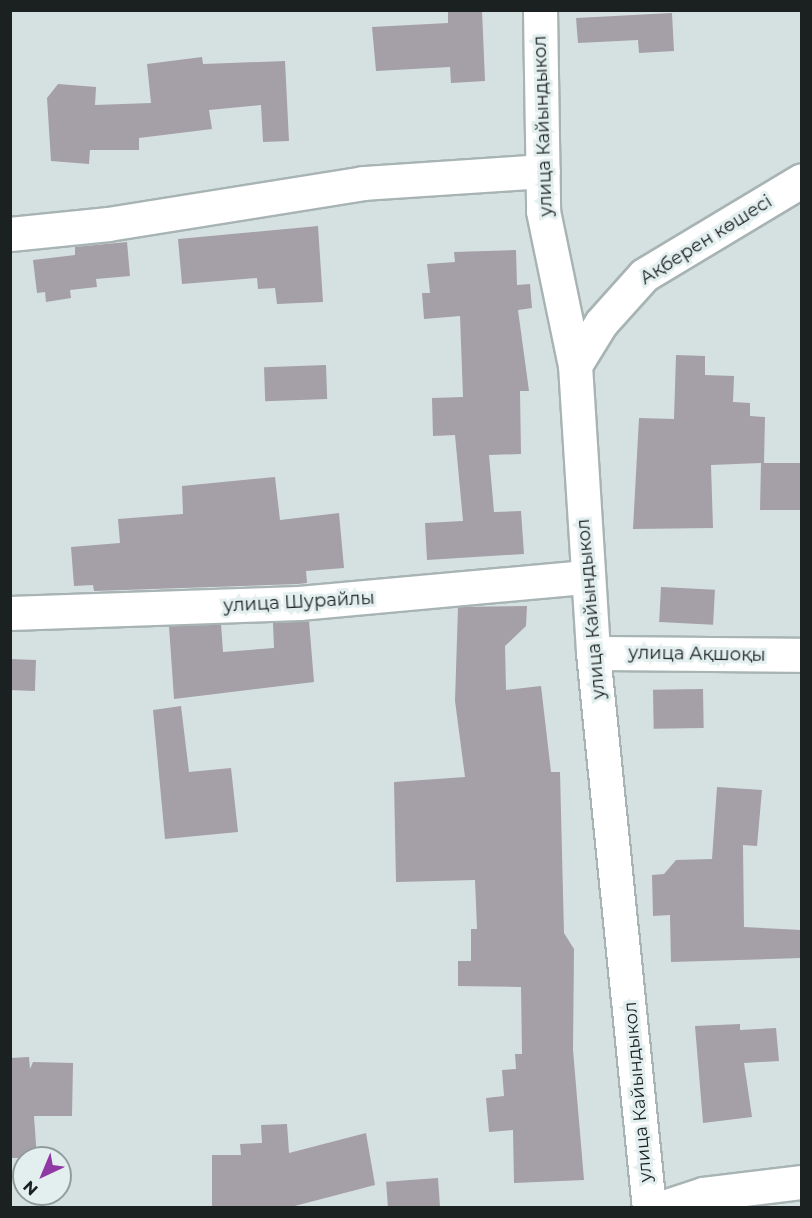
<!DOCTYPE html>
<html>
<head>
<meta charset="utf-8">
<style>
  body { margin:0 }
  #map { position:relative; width:812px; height:1218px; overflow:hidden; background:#d5e1e1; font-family:Montserrat,sans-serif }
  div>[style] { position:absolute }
  .building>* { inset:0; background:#a59fa7; transform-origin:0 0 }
  .roads { filter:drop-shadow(2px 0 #a8b4b3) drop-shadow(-2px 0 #a8b4b3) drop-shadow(0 2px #a8b4b3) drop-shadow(0 -2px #a8b4b3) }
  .minor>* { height:33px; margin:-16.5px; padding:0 16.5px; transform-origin:16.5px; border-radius:16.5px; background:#fff }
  span { translate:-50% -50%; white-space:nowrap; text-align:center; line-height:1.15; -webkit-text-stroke:6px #e2efee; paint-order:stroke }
  .street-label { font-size:18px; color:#1b2020 }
  .frame { position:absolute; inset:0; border:12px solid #1b2020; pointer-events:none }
  .north { position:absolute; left:12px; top:1146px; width:60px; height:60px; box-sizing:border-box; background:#e2efee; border:2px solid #929c9c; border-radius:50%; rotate:224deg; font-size:16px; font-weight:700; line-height:24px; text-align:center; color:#1b2020 }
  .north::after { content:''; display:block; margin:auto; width:21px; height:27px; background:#9038a3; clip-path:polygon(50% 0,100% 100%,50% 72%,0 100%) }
</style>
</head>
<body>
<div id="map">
  <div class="building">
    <i style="clip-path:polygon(448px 10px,482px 10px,485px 81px,451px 83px,450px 67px,376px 71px,372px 27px,448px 23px)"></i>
    <i style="clip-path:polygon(672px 13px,674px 51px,639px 53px,638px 40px,578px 43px,576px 18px)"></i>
    <i style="clip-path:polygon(202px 57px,203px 64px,285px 61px,289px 141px,263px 142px,261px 105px,209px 110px,212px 129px,139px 138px,139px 150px,90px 150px,89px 164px,51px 161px,47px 98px,58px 84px,96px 87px,95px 105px,151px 103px,147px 64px)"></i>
    <i style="clip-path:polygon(318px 226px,323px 302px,277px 304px,275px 288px,258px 289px,257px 278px,182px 284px,178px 239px)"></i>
    <i style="clip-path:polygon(127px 242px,130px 276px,96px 279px,97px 287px,70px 290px,71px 298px,46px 302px,45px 292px,37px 293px,33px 260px,75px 255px,75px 247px)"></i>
    <i style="clip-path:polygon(516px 250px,517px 285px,530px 284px,532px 308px,518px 310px,529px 391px,520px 391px,521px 454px,489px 455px,494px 512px,521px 511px,524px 554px,427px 560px,425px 523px,463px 521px,455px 435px,433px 436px,432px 398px,463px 397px,460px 316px,424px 319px,422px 293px,430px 293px,427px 264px,455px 262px,454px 252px)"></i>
    <i style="clip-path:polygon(676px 355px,705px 356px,705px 375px,734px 376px,733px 402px,750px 403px,750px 416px,765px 417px,764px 463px,801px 463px,801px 510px,760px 510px,761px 463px,711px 465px,713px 528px,633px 529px,639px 418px,674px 419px)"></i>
    <i style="left:326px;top:365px;width:34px;height:62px;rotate:88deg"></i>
    <i style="clip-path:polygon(275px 477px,280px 520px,339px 513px,344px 568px,306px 571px,307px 583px,298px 584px,94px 591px,93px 585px,74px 586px,71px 547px,120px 543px,118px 519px,183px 514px,182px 486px)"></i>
    <i style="left:661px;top:587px;width:54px;height:35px;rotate:3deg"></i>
    <i style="clip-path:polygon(527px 606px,526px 626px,505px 646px,506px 690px,541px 686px,551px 772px,560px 772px,564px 933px,574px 949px,573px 1050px,584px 1180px,514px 1183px,513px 1130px,489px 1132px,486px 1098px,504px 1096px,502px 1070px,516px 1069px,515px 1054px,522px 1054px,521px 987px,458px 986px,458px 961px,471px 961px,471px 929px,477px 929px,475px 880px,396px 882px,394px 782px,465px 777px,455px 701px,458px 607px)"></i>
    <i style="clip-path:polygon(309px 621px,314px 682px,174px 699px,169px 626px,221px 624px,223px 652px,274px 648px,273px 623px)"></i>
    <i style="left:10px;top:659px;width:26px;height:31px;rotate:2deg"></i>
    <i style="left:703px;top:689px;width:39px;height:50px;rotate:89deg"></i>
    <i style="clip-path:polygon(181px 706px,189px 772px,231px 768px,238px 832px,165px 839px,153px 710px)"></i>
    <i style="clip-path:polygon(717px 787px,762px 790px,757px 846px,743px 845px,744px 927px,801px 930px,801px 958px,671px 962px,670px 915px,653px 916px,652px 875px,664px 874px,676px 860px,712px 859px)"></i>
    <i style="clip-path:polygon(740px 1024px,740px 1030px,776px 1028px,779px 1061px,744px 1063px,752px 1117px,703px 1123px,695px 1026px)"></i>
    <i style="clip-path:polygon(29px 1057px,30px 1069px,33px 1062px,73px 1063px,72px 1116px,34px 1116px,37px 1158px,10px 1158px,10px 1058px)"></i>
    <i style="clip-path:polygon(287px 1124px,289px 1153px,366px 1133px,375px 1185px,287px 1208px,212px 1208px,212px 1155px,241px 1155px,240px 1144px,262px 1143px,261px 1125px)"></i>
    <i style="left:438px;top:1178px;width:30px;height:52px;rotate:86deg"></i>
  </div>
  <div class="roads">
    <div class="minor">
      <i style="left:540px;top:10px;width:201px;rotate:89.1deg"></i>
      <i style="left:543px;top:211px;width:157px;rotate:78.3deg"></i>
      <i style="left:575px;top:365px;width:289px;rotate:86.4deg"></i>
      <i style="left:593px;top:653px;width:558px;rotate:84.24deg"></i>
      <i style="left:10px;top:234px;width:99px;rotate:-5.8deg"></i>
      <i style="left:108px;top:224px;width:258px;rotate:-9.1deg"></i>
      <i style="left:363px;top:183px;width:180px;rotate:-3.8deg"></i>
      <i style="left:575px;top:365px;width:49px;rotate:-58.2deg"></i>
      <i style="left:601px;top:323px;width:64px;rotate:-48.1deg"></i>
      <i style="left:644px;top:275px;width:184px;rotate:-31deg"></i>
      <i style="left:10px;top:613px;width:289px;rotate:-2deg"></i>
      <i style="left:299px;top:603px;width:288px;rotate:-5.2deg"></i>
      <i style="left:593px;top:653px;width:209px;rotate:0.5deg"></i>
      <i style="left:661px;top:1208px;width:44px;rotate:-18.4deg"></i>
      <i style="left:703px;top:1194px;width:100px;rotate:-6.9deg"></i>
    </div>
  </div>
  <div class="street-label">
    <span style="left:543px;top:126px;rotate:-92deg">улица Кайындыкол</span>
    <span style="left:706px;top:240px;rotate:-32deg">Ақберен көшесі</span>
    <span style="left:299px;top:602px;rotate:-3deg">улица Шурайлы</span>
    <span style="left:591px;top:609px;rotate:-95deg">улица Кайындыкол</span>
    <span style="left:697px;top:654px;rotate:1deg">улица Ақшоқы</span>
    <span style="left:638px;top:1092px;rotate:-95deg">улица Кайындыкол</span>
  </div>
  <div class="frame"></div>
  <div class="north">N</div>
</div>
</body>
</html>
